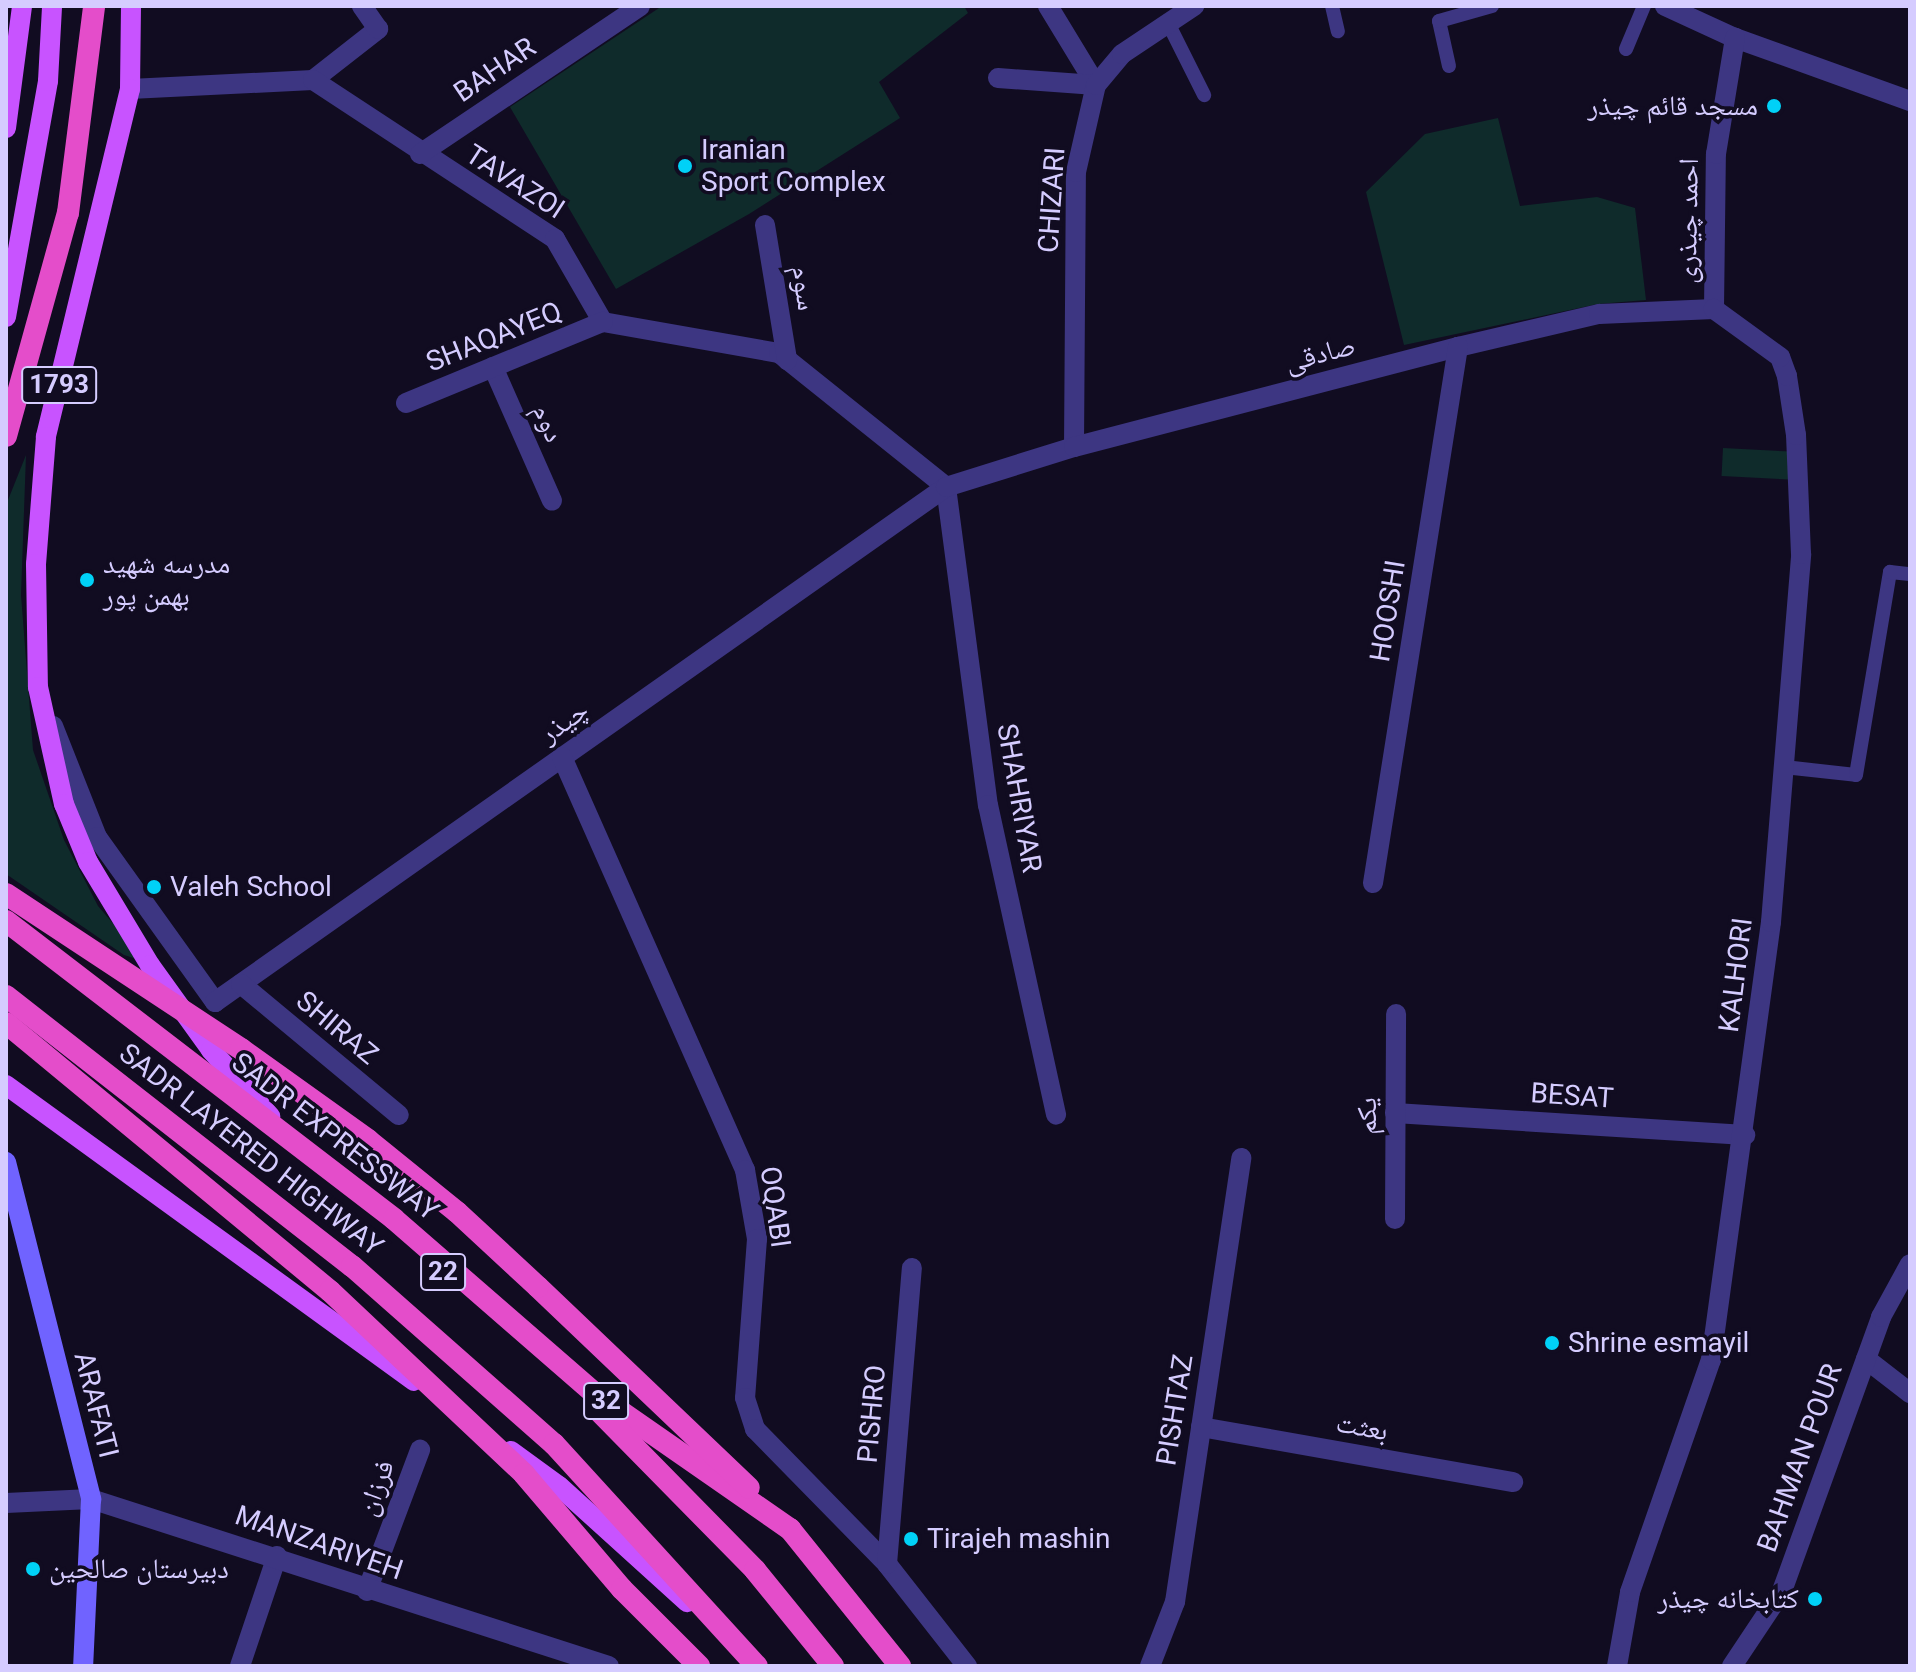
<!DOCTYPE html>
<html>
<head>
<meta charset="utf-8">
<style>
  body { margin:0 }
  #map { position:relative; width:1916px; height:1672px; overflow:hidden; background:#110c21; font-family:Roboto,"Noto Naskh Arabic",sans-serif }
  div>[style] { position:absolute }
  .green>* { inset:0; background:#0f2b2b; transform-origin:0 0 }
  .service>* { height:14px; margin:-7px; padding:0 7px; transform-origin:7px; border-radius:7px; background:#3d3682 }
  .minor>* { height:20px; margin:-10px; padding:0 10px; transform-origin:10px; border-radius:10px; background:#3d3682 }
  .tertiary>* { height:20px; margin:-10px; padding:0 10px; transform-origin:10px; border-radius:10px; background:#3d3682 }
  .secondary>* { height:20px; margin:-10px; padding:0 10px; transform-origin:10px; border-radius:10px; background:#7063ff }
  .primary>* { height:20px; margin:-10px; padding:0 10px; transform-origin:10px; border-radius:10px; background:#c853ff }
  .trunk>* { height:22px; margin:-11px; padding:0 11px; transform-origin:11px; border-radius:11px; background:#e44dca }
  .trunk-bridge>* { height:22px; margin:-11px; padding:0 11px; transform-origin:11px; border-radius:11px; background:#e44dca }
  .dots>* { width:22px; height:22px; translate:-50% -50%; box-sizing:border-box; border:4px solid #110c21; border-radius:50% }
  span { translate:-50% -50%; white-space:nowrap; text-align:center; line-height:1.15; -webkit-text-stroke:7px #110c21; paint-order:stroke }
  .shield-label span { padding:2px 6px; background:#110c21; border:2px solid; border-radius:6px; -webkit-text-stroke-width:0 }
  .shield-label { font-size:26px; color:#d5ccff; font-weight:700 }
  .street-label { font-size:28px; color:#d5ccff }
  .poi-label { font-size:28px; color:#d5ccff }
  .right { translate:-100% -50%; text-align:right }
  .left { translate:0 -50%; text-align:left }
  .frame { position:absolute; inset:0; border:8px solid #d5ccff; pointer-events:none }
</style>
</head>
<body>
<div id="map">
  <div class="green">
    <i style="clip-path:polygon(662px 6px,964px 6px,968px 13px,879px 82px,900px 118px,749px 214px,616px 289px,510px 107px)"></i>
    <i style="clip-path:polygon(1498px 118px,1520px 206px,1597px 197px,1635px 208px,1646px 300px,1598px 304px,1404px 345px,1366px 192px,1425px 134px)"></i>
    <i style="left:1723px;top:448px;width:68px;height:28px;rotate:3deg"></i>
    <i style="clip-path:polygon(26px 455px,21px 595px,33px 750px,64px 840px,98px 906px,146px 962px,124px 955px,6px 874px,6px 505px)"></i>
  </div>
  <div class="service">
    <i style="left:1332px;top:6px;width:26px;rotate:77deg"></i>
    <i style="left:1167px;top:21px;width:83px;rotate:63.4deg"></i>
    <i style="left:1626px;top:49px;width:47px;rotate:-67.3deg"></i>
    <i style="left:1449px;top:66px;width:46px;rotate:-102.5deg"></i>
    <i style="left:1439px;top:21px;width:55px;rotate:-15.8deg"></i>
    <i style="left:1784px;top:767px;width:72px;rotate:6.3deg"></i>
    <i style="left:1856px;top:775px;width:206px;rotate:-80.5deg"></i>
    <i style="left:1890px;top:572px;width:20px;rotate:6deg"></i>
  </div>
  <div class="minor">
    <i style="left:1048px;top:6px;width:92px;rotate:58.7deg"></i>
    <i style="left:1665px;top:6px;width:77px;rotate:24.6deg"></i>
    <i style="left:1735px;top:38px;width:186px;rotate:19.8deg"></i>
    <i style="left:998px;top:78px;width:98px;rotate:4.1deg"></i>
    <i style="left:313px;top:80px;width:83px;rotate:-38.1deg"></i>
    <i style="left:378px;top:29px;width:28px;rotate:-125deg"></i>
    <i style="left:130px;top:89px;width:183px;rotate:-2.8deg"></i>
    <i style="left:313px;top:80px;width:290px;rotate:33.3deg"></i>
    <i style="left:555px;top:239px;width:96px;rotate:60deg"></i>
    <i style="left:603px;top:322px;width:179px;rotate:10deg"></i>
    <i style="left:779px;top:353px;width:214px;rotate:38.7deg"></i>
    <i style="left:420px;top:154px;width:265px;rotate:-33.9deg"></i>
    <i style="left:765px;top:225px;width:137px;rotate:80.7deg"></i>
    <i style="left:1714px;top:309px;width:155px;rotate:-89.3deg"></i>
    <i style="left:1716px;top:154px;width:118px;rotate:-80.7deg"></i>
    <i style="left:493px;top:367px;width:146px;rotate:66.2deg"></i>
    <i style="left:406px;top:403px;width:213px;rotate:-22.4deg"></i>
    <i style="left:1074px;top:447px;width:275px;rotate:-89.6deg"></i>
    <i style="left:1076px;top:172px;width:89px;rotate:-77.1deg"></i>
    <i style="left:1096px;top:85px;width:40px;rotate:-50deg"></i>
    <i style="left:1122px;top:54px;width:87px;rotate:-33.7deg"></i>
    <i style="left:946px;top:487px;width:321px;rotate:82.5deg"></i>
    <i style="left:988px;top:805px;width:317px;rotate:77.6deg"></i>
    <i style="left:53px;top:726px;width:119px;rotate:68.4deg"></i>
    <i style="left:97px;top:837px;width:203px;rotate:54.4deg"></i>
    <i style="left:215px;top:1002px;width:894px;rotate:-35.17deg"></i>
    <i style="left:946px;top:487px;width:134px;rotate:-17.4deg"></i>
    <i style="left:1074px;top:447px;width:397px;rotate:-14.6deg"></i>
    <i style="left:1458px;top:347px;width:145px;rotate:-13.2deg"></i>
    <i style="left:1599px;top:314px;width:115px;rotate:-2.5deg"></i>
    <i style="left:562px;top:757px;width:452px;rotate:66.1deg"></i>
    <i style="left:745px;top:1170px;width:70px;rotate:80.1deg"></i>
    <i style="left:757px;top:1239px;width:159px;rotate:94.3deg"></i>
    <i style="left:745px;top:1398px;width:33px;rotate:72deg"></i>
    <i style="left:755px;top:1429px;width:189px;rotate:45.6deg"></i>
    <i style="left:887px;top:1564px;width:130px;rotate:51.9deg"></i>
    <i style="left:1373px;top:883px;width:543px;rotate:-80.99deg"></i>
    <i style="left:241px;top:984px;width:205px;rotate:39.7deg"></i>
    <i style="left:1395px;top:1113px;width:351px;rotate:3.6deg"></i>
    <i style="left:1395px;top:1219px;width:205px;rotate:-89.7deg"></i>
    <i style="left:1866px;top:1359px;width:56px;rotate:37.7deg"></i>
    <i style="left:1201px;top:1427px;width:317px;rotate:10deg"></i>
    <i style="left:887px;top:1564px;width:297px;rotate:-85.2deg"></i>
    <i style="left:367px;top:1591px;width:151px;rotate:-69.4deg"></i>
    <i style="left:240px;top:1666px;width:116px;rotate:-71.4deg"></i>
    <i style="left:1150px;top:1666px;width:69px;rotate:-68.7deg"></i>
    <i style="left:1175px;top:1602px;width:449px;rotate:-81.5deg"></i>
    <i style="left:1617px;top:1666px;width:75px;rotate:-80deg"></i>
    <i style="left:1630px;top:1592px;width:246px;rotate:-70.8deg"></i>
    <i style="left:1711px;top:1360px;width:442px;rotate:-82.2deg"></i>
    <i style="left:1771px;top:922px;width:369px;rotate:-85.3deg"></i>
    <i style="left:1801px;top:554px;width:119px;rotate:-92.4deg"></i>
    <i style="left:1796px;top:435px;width:60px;rotate:-98.7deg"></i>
    <i style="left:1787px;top:376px;width:20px;rotate:-110deg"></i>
    <i style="left:1780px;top:357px;width:82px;rotate:-144deg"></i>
    <i style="left:1732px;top:1666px;width:90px;rotate:-56.3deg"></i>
    <i style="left:1782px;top:1591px;width:291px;rotate:-70.1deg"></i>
    <i style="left:1881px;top:1317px;width:60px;rotate:-61.3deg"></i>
  </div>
  <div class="tertiary">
    <i style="left:6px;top:1503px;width:85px;rotate:-2.7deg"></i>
    <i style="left:91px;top:1499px;width:544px;rotate:17.87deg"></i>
  </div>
  <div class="secondary">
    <i style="left:6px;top:1162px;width:348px;rotate:75.8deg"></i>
    <i style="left:91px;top:1499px;width:167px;rotate:92.7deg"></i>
  </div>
  <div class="primary">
    <i style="left:131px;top:6px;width:83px;rotate:90.7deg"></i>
    <i style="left:130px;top:89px;width:358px;rotate:103.6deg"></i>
    <i style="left:46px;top:437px;width:127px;rotate:94.5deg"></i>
    <i style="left:36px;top:564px;width:123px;rotate:89.1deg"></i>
    <i style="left:38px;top:687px;width:120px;rotate:77.5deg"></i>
    <i style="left:64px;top:804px;width:63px;rotate:67.5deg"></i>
    <i style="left:88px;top:862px;width:120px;rotate:59deg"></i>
    <i style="left:150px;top:965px;width:105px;rotate:54.3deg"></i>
    <i style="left:211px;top:1050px;width:89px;rotate:48.2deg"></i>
    <i style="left:6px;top:128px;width:123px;rotate:-82.5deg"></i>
    <i style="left:6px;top:317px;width:240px;rotate:-79.9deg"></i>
    <i style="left:48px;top:81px;width:75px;rotate:-86.9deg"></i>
    <i style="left:6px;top:1085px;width:504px;rotate:35.96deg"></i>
    <i style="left:511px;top:1451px;width:59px;rotate:36.1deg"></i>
    <i style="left:559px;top:1486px;width:173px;rotate:42.2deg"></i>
  </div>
  <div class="trunk">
    <i style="left:6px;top:436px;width:231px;rotate:-74.5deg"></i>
    <i style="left:68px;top:213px;width:209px;rotate:-82.8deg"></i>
    <i style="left:6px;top:921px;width:489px;rotate:37.5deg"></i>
    <i style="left:394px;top:1219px;width:265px;rotate:41deg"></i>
    <i style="left:594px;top:1393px;width:239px;rotate:34.8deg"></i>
    <i style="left:790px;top:1529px;width:176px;rotate:51.2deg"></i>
    <i style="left:6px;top:996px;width:439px;rotate:38deg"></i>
    <i style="left:352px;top:1266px;width:269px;rotate:41.4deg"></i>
    <i style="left:554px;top:1444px;width:301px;rotate:47.6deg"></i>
    <i style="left:538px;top:1287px;width:291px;rotate:43.6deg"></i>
    <i style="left:596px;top:1408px;width:227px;rotate:45.5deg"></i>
    <i style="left:755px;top:1570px;width:124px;rotate:50.9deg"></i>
  </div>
  <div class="trunk-bridge">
    <i style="left:6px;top:894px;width:282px;rotate:33.4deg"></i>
    <i style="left:241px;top:1049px;width:156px;rotate:35.6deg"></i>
    <i style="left:368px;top:1140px;width:114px;rotate:39deg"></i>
    <i style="left:457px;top:1212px;width:110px;rotate:42.8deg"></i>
    <i style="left:6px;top:1023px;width:420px;rotate:39.6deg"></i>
    <i style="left:330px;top:1291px;width:267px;rotate:43.3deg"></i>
    <i style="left:524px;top:1474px;width:151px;rotate:49.6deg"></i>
    <i style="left:622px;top:1589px;width:109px;rotate:45deg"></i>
  </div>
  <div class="dots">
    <i style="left:1774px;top:106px;background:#00d1f7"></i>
    <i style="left:685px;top:166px;background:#00d1f7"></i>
    <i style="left:87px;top:580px;background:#00d1f7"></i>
    <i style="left:154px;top:887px;background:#00d1f7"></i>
    <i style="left:1552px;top:1343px;background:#00d1f7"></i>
    <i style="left:911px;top:1539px;background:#00d1f7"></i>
    <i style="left:33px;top:1569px;background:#00d1f7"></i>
    <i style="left:1815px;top:1599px;background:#00d1f7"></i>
  </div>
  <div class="shield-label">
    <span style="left:59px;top:385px">1793</span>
    <span style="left:443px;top:1272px">22</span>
    <span style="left:606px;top:1401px">32</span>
  </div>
  <div class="street-label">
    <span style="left:495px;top:70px;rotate:-34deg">BAHAR</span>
    <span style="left:515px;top:182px;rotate:33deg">TAVAZOI</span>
    <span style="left:1052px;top:200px;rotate:-86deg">CHIZARI</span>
    <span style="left:1688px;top:221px;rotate:-89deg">احمد چیذری</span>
    <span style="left:804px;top:288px;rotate:81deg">سوم</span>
    <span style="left:494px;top:337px;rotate:-22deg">SHAQAYEQ</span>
    <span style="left:1320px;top:354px;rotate:-15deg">صادقی</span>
    <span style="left:548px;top:423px;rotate:66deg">دوم</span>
    <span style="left:1388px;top:611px;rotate:-81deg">HOOSHI</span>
    <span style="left:564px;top:722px;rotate:-35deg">چیذر</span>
    <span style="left:1019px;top:798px;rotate:80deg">SHAHRIYAR</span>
    <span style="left:1736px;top:975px;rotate:-83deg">KALHORI</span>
    <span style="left:337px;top:1028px;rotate:40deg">SHIRAZ</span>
    <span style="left:1572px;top:1096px;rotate:4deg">BESAT</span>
    <span style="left:1367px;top:1116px;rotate:-90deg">یکم</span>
    <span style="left:335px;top:1137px;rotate:38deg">SADR EXPRESSWAY</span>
    <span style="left:251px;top:1150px;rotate:38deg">SADR LAYERED HIGHWAY</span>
    <span style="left:775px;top:1207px;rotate:82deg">OQABI</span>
    <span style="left:96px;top:1405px;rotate:76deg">ARAFATI</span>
    <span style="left:1175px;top:1410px;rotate:-81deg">PISHTAZ</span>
    <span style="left:872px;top:1414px;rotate:-85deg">PISHRO</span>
    <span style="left:1362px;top:1427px;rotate:10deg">بعثت</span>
    <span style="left:1800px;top:1458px;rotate:-70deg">BAHMAN POUR</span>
    <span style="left:376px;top:1488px;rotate:-69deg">فرزان</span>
    <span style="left:319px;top:1543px;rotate:19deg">MANZARIYEH</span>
  </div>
  <div class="poi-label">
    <span class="right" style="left:1758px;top:106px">مسجد قائم چیذر</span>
    <span class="left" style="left:701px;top:166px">Iranian<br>Sport Complex</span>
    <span class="left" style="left:103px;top:580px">مدرسه شهید<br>بهمن پور</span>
    <span class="left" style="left:170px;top:887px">Valeh School</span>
    <span class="left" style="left:1568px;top:1343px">Shrine esmayil</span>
    <span class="left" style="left:927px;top:1539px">Tirajeh mashin</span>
    <span class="left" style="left:49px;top:1569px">دبیرستان صالحین</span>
    <span class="right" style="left:1799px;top:1599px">کتابخانه چیذر</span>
  </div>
  <div class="frame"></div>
</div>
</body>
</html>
